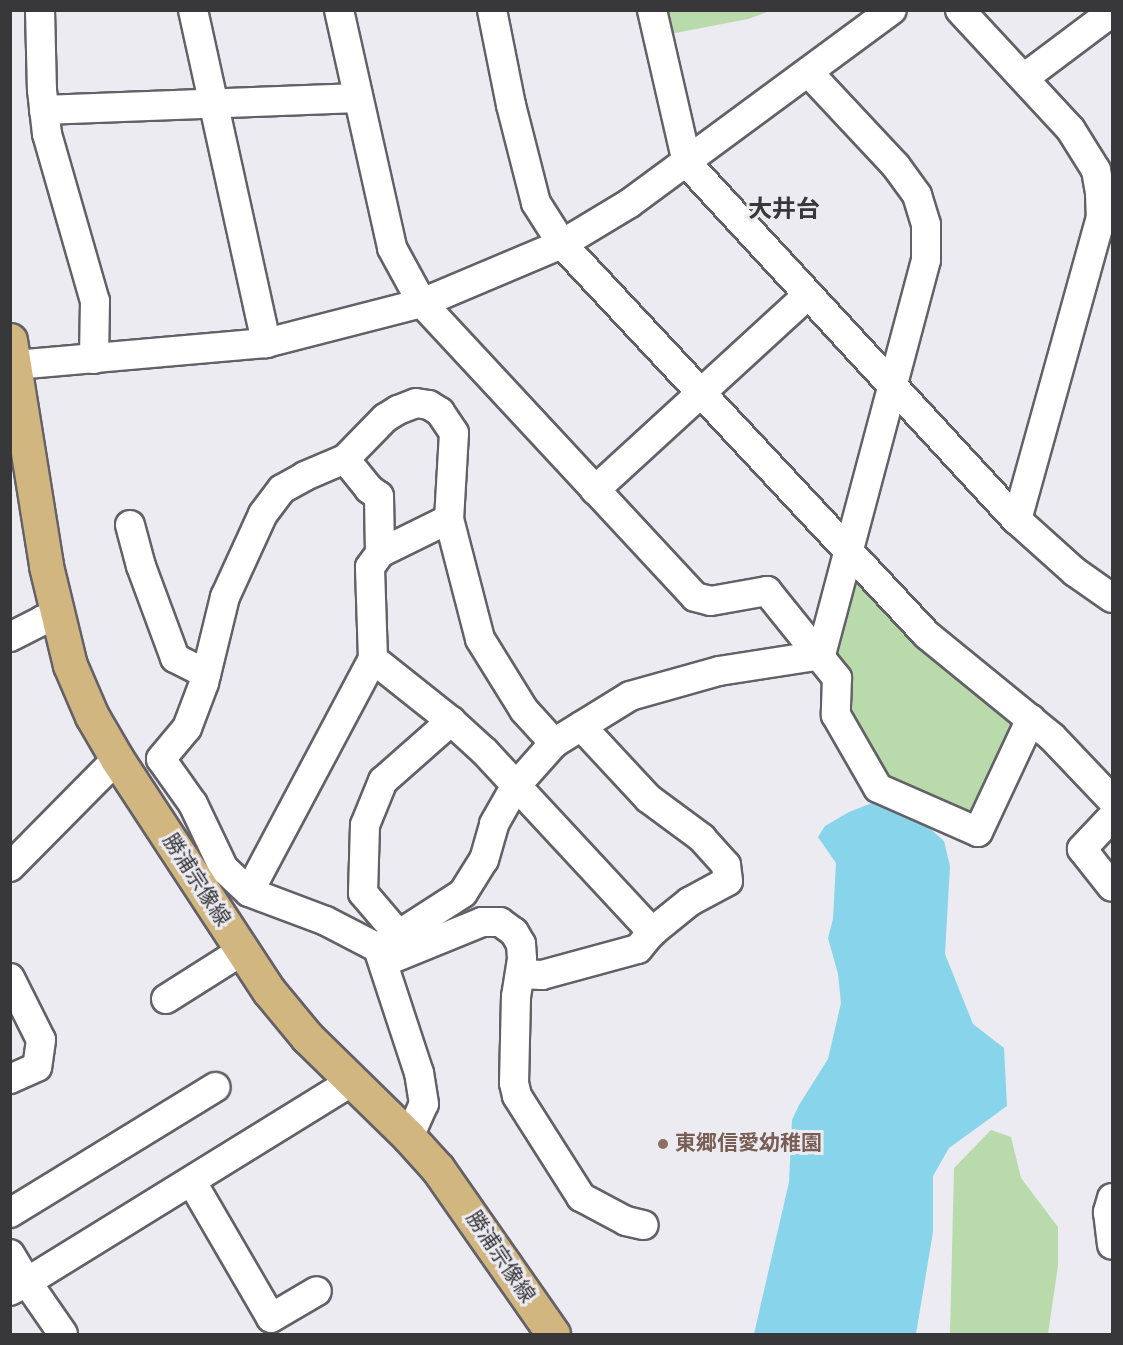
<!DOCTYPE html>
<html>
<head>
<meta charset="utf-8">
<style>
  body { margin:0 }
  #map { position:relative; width:1123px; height:1345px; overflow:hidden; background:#ecebf1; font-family:Spectral,"Noto Sans JP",serif }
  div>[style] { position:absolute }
  .green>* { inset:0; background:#b9dbac }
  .water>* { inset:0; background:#88d4ea }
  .roads { filter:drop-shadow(2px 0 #636167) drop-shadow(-2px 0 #636167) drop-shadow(0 2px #636167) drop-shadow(0 -2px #636167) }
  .minor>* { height:28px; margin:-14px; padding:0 14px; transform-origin:14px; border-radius:14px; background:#fff }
  .major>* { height:33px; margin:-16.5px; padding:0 16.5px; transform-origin:16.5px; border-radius:16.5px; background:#d1b680 }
  .dots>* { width:16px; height:16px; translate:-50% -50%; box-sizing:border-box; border:3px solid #ecebf1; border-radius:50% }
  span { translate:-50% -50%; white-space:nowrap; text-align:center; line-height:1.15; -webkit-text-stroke:6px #ecebf1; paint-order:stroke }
  .street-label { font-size:21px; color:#38373a }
  .education-label { font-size:21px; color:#785e54; font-weight:700 }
  .left { translate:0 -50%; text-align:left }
  .quarter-label { font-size:24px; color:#38373a; font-weight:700 }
  .frame { position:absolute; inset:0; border:12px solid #38373a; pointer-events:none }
</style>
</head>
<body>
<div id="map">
  <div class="green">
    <i style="clip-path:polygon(665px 11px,770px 11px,748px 19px,670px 34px)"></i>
    <i style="clip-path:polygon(860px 580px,915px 638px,1019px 732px,975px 819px,885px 781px,844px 713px,832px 661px,852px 582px)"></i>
    <i style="clip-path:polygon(991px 1130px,1011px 1137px,1021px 1178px,1058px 1227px,1058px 1266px,1048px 1334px,950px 1334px,954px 1168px)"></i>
  </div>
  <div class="water">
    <i style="clip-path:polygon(872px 803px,918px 818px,944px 841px,950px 866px,945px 954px,973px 1024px,1004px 1048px,1007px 1106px,949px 1148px,933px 1176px,933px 1232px,916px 1334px,754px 1334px,789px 1182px,792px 1120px,799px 1105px,828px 1059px,841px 1003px,838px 974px,828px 938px,833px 919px,836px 863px,818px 837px,825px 826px,849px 812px)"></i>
  </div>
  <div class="roads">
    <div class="minor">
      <i style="left:40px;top:10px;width:80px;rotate:88.6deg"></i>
      <i style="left:42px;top:90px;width:44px;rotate:83.5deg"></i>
      <i style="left:47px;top:134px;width:174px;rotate:74deg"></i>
      <i style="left:95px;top:301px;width:58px;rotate:91deg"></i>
      <i style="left:193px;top:10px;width:341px;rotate:77.6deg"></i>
      <i style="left:339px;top:10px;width:244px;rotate:77.4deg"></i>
      <i style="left:392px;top:248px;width:63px;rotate:61.4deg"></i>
      <i style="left:422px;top:303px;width:401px;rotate:47.1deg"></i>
      <i style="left:695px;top:597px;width:16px;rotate:14deg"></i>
      <i style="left:711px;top:601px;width:57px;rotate:-10.1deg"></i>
      <i style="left:767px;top:591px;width:112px;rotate:51.2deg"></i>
      <i style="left:837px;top:678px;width:37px;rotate:92deg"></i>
      <i style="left:836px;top:715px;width:84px;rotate:60.1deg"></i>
      <i style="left:878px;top:788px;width:109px;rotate:23.7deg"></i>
      <i style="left:978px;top:832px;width:125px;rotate:-64.9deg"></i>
      <i style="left:492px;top:10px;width:97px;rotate:78.7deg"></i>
      <i style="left:511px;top:105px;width:101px;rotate:75.7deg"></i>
      <i style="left:536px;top:203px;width:49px;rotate:57.6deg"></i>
      <i style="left:562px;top:244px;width:535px;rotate:46.97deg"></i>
      <i style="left:927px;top:635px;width:161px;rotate:39.2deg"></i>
      <i style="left:1052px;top:737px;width:87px;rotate:46.4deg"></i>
      <i style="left:652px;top:10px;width:157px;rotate:77.1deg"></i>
      <i style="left:687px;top:163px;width:486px;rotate:47.3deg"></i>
      <i style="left:1017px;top:520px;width:78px;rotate:41.9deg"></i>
      <i style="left:1075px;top:572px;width:45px;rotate:35.1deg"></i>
      <i style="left:960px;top:10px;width:163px;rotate:47.2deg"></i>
      <i style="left:1071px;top:130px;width:47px;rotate:58deg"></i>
      <i style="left:1096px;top:170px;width:23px;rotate:80deg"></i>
      <i style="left:1100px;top:193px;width:24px;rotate:88deg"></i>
      <i style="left:1101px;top:217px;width:314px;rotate:105.5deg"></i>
      <i style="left:809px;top:73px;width:127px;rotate:46.9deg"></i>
      <i style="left:896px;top:166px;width:36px;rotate:54deg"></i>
      <i style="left:917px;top:195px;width:31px;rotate:73deg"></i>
      <i style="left:926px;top:225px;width:35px;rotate:90deg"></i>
      <i style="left:926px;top:260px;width:409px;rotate:104.9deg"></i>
      <i style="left:1024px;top:78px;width:110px;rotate:-36.9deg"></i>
      <i style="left:44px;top:110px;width:314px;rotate:-2.2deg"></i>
      <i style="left:15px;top:365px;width:252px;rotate:-5deg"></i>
      <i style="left:266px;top:343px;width:161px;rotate:-14.4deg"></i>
      <i style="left:422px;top:303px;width:152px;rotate:-22.9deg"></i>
      <i style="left:562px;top:244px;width:79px;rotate:-31.1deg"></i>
      <i style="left:630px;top:203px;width:325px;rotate:-36.4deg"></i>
      <i style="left:345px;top:459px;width:38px;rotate:51deg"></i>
      <i style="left:369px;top:489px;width:12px;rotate:35deg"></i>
      <i style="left:379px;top:496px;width:57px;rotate:89deg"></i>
      <i style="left:595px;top:490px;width:289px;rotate:-42.5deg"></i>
      <i style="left:130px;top:525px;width:42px;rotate:75deg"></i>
      <i style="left:141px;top:566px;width:98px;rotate:69.7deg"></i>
      <i style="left:175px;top:658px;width:35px;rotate:27deg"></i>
      <i style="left:10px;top:637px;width:37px;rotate:-27deg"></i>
      <i style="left:43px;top:620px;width:14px;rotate:-12deg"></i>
      <i style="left:373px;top:659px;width:100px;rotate:38.5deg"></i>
      <i style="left:451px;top:721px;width:46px;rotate:42.4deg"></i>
      <i style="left:485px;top:752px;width:246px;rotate:47.1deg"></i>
      <i style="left:1112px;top:817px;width:44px;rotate:133.2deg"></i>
      <i style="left:1082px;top:849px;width:48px;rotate:51.7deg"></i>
      <i style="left:10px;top:867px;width:152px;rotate:-45.3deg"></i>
      <i style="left:249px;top:892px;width:34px;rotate:-137deg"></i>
      <i style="left:224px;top:869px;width:72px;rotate:-115.5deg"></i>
      <i style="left:193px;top:804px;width:55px;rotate:-125.4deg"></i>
      <i style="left:161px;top:759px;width:40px;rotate:-50deg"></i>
      <i style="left:187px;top:728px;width:48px;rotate:-69.3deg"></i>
      <i style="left:204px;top:683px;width:89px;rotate:-76.3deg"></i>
      <i style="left:225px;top:597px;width:91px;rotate:-65.4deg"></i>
      <i style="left:263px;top:514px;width:31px;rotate:-53deg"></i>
      <i style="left:282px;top:489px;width:26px;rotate:-29deg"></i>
      <i style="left:305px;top:476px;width:43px;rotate:-23deg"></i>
      <i style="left:345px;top:459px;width:57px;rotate:-45.7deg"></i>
      <i style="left:385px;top:418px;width:15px;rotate:-32deg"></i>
      <i style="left:398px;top:410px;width:19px;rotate:-21deg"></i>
      <i style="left:416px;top:403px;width:13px;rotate:9deg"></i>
      <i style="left:429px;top:405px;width:13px;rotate:32deg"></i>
      <i style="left:440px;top:412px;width:25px;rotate:56deg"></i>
      <i style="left:454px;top:433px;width:86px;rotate:93.3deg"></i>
      <i style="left:449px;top:519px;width:124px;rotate:75.5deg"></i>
      <i style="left:480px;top:639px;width:84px;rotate:58.2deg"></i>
      <i style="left:524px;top:710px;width:45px;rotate:47.7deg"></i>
      <i style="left:398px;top:934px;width:54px;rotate:-130.5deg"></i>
      <i style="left:363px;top:893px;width:68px;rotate:-88.3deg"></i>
      <i style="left:365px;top:825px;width:48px;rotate:-67.8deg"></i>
      <i style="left:383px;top:781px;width:91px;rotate:-41.4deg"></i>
      <i style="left:378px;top:948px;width:101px;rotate:-32.9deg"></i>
      <i style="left:463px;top:893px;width:39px;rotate:-58deg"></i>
      <i style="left:484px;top:860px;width:37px;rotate:-74deg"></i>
      <i style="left:494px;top:824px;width:43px;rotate:-60.4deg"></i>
      <i style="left:515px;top:787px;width:59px;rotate:-48.4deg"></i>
      <i style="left:554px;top:743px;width:89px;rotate:-31.7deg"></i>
      <i style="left:630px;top:696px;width:92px;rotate:-15.7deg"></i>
      <i style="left:719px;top:671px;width:103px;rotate:-8.9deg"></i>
      <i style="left:384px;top:962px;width:106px;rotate:-22.2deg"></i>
      <i style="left:482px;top:922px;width:18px"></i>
      <i style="left:500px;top:922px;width:17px;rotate:36deg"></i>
      <i style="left:514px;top:932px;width:14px;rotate:60deg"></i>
      <i style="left:521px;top:944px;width:15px;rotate:86deg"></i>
      <i style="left:522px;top:959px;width:37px;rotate:99deg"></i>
      <i style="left:516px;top:996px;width:87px;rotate:91.3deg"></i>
      <i style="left:514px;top:1083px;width:13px;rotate:77deg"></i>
      <i style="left:517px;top:1096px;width:120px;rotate:57.6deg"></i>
      <i style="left:581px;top:1197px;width:51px;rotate:28.1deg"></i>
      <i style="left:626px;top:1221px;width:18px;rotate:13deg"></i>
      <i style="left:521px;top:974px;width:21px;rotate:3deg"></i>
      <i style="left:542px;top:975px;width:99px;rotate:-15.2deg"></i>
      <i style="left:638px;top:949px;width:22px;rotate:-51deg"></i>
      <i style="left:652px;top:932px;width:48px;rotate:-39deg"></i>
      <i style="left:689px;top:902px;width:44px;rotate:-28.3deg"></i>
      <i style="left:728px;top:881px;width:16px;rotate:-97deg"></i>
      <i style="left:726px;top:865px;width:36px;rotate:-132deg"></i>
      <i style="left:702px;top:838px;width:67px;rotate:-143.5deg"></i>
      <i style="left:648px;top:798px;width:98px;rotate:-132.9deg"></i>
      <i style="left:10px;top:978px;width:69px;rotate:63.4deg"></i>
      <i style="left:41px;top:1040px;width:27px;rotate:98deg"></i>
      <i style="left:37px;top:1067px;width:30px;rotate:156deg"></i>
      <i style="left:166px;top:999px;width:90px;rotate:-32.3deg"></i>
      <i style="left:409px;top:1137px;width:36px;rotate:-66deg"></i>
      <i style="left:424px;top:1104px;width:31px;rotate:-99deg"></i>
      <i style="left:419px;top:1073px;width:132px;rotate:-108.2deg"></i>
      <i style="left:378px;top:948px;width:59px;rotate:-152.6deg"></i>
      <i style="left:326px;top:921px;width:82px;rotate:-159.4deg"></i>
      <i style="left:249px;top:892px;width:264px;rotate:-62deg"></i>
      <i style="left:373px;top:659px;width:92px;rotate:-91.9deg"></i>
      <i style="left:370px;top:567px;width:17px;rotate:-54deg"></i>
      <i style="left:380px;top:553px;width:77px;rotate:-26.2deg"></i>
      <i style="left:192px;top:1182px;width:157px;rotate:59.8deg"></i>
      <i style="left:271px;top:1318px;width:53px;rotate:-30.4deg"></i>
      <i style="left:1112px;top:1198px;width:15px;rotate:106deg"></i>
      <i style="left:1108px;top:1212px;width:33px;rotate:83deg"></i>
      <i style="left:10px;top:1213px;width:241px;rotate:-31.5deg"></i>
      <i style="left:10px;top:1254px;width:33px;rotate:59deg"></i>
      <i style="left:27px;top:1282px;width:382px;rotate:-31.7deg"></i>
      <i style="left:10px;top:1291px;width:19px;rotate:-28deg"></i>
      <i style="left:27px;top:1282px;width:63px;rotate:55.3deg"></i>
    </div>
    <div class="major">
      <i style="left:10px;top:340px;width:229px;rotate:80.9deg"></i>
      <i style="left:46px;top:566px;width:102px;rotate:76.4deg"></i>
      <i style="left:70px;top:665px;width:56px;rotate:66.7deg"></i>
      <i style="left:92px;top:716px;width:50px;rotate:59.8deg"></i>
      <i style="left:117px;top:759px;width:277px;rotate:56.8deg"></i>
      <i style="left:269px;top:991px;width:60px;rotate:50.4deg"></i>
      <i style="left:307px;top:1037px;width:143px;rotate:44.4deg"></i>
      <i style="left:409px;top:1137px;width:43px;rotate:47.8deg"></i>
      <i style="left:438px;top:1169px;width:201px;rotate:55.1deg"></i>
    </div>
  </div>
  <div class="dots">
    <i style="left:663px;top:1144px;background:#8d6e63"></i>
  </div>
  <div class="street-label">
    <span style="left:196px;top:880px;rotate:57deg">勝浦宗像線</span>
    <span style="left:500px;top:1257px;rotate:56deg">勝浦宗像線</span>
  </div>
  <div class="education-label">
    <span class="left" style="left:675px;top:1144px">東郷信愛幼稚園</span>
  </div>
  <div class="quarter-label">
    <span style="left:784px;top:211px">大井台</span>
  </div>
  <div class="frame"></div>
</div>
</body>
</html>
